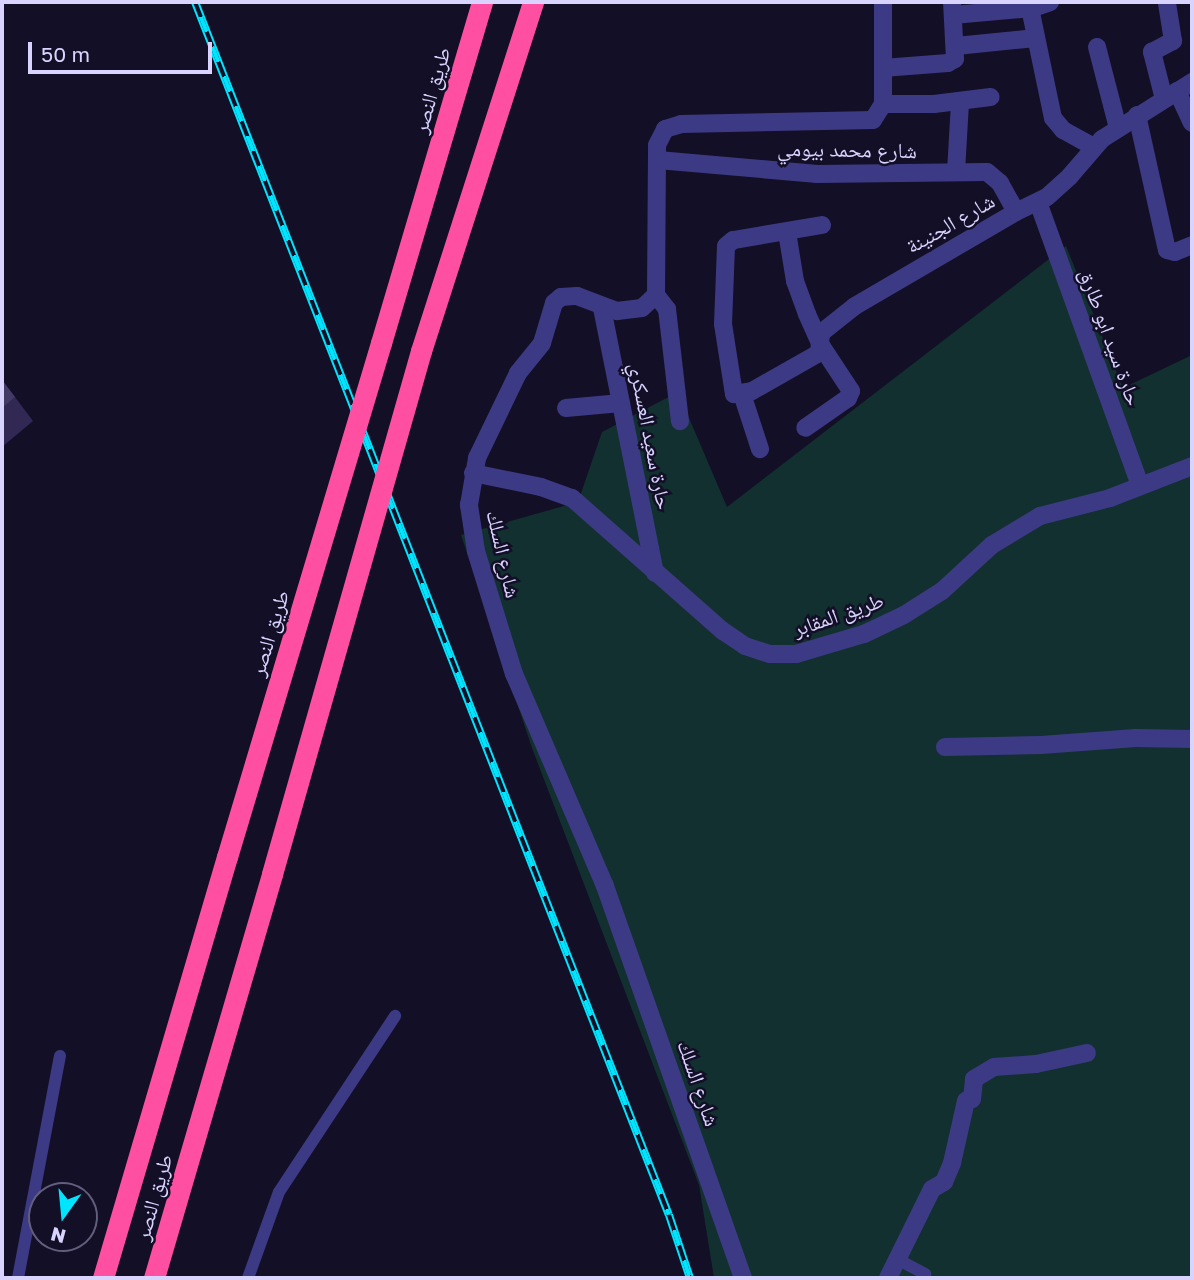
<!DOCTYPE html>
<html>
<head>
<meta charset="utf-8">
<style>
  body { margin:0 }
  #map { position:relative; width:1194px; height:1280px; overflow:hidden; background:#130f26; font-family:"Golos Text","Noto Naskh Arabic",sans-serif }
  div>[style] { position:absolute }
  .green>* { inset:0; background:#12302f }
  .lane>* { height:12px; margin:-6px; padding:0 6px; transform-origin:6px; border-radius:6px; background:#3d3a85 }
  .street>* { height:18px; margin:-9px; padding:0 9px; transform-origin:9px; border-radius:9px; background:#3d3a85 }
  .highway>* { height:21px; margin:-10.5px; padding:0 10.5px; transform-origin:10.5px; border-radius:10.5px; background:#ff4fa3 }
  .rail>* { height:8px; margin-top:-4px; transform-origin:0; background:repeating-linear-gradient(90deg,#130f26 0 16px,#00e5ff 0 32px); box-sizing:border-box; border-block:2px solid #00e5ff }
  .highway-bridge>* { height:21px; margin:-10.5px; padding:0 10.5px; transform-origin:10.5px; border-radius:10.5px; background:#ff4fa3 }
  .wall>* { inset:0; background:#312854 }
  .building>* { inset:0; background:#433a66 }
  span { translate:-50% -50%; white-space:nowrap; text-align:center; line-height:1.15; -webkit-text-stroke:5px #130f26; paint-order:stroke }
  .street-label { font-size:21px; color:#d9d4ff }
  .frame { position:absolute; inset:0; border:4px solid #d9d4ff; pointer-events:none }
  .north { position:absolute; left:28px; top:1182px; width:70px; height:70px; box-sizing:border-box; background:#130f26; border:2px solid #625e7d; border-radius:50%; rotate:195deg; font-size:19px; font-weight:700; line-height:28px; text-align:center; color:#d9d4ff }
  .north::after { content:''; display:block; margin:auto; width:24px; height:32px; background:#00e5ff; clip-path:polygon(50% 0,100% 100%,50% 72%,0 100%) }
  .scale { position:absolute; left:28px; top:42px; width:184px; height:32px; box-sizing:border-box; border:4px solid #d9d4ff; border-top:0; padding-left:9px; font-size:21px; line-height:24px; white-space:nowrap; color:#d9d4ff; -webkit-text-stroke:5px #130f26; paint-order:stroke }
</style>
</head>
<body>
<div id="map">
  <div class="green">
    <i style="clip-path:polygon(1066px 246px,1123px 388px,1192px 355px,1192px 1278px,714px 1278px,699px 1185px,532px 748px,461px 535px,578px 502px,602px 432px,678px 392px,727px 507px)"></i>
  </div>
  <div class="lane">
    <i style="left:897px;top:1259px;width:32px;rotate:28deg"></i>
    <i style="left:18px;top:1278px;width:226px;rotate:-79.3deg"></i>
    <i style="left:248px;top:1278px;width:91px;rotate:-70.2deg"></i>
    <i style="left:279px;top:1192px;width:211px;rotate:-56.6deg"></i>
  </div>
  <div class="street">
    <i style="left:1030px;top:8px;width:112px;rotate:78.2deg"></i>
    <i style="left:1053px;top:118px;width:16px;rotate:50deg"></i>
    <i style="left:1063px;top:130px;width:35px;rotate:29deg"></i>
    <i style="left:953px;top:15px;width:80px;rotate:-5deg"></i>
    <i style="left:1033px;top:8px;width:18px;rotate:-19deg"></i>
    <i style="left:956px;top:46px;width:80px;rotate:-5.7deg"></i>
    <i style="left:1097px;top:47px;width:84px;rotate:75.5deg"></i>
    <i style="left:883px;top:68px;width:65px;rotate:-4.4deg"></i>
    <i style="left:948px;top:63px;width:8px;rotate:-30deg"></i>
    <i style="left:955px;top:59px;width:57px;rotate:-93deg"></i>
    <i style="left:1177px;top:91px;width:35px;rotate:65deg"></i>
    <i style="left:1164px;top:99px;width:49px;rotate:-104.3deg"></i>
    <i style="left:1152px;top:52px;width:24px;rotate:-28deg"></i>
    <i style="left:1173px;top:41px;width:39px;rotate:-99deg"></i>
    <i style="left:883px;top:104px;width:51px"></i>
    <i style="left:934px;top:104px;width:57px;rotate:-7deg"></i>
    <i style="left:1137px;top:115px;width:138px;rotate:77.5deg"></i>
    <i style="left:1167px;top:250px;width:8px;rotate:14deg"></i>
    <i style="left:1175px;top:252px;width:18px;rotate:-22deg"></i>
    <i style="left:658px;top:160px;width:160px;rotate:5deg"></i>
    <i style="left:817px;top:174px;width:170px;rotate:-0.7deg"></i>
    <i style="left:987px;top:172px;width:17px;rotate:40deg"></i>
    <i style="left:1000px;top:183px;width:33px;rotate:61deg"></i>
    <i style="left:956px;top:172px;width:70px;rotate:-86.7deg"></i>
    <i style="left:1038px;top:202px;width:302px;rotate:70.2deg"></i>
    <i style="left:822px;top:225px;width:90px;rotate:170.4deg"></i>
    <i style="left:733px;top:240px;width:9px;rotate:139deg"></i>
    <i style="left:726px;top:246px;width:78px;rotate:92.2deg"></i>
    <i style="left:723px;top:324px;width:71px;rotate:81.1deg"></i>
    <i style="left:734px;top:394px;width:18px;rotate:-9deg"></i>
    <i style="left:752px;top:391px;width:77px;rotate:-29.6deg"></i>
    <i style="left:819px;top:353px;width:20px;rotate:-84deg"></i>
    <i style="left:821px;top:333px;width:43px;rotate:-38.5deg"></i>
    <i style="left:855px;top:306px;width:186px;rotate:-30.3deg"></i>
    <i style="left:1016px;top:212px;width:34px;rotate:-26deg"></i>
    <i style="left:1047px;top:197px;width:31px;rotate:-42deg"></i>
    <i style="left:1070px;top:176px;width:49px;rotate:-49.1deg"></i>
    <i style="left:1102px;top:139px;width:107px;rotate:-32.3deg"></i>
    <i style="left:787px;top:232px;width:50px;rotate:80.7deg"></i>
    <i style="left:795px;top:281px;width:35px;rotate:70deg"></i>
    <i style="left:807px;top:314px;width:36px;rotate:66deg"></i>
    <i style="left:822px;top:347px;width:53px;rotate:56.6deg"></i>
    <i style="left:851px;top:391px;width:8px;rotate:113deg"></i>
    <i style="left:848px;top:398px;width:52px;rotate:145.1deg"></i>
    <i style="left:656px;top:295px;width:18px;rotate:52deg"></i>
    <i style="left:667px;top:309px;width:113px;rotate:83.4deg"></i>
    <i style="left:602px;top:308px;width:270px;rotate:78.7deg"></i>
    <i style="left:742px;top:394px;width:58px;rotate:71.9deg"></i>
    <i style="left:566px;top:408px;width:55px;rotate:-5.2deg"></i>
    <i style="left:473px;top:473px;width:69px;rotate:11.6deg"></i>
    <i style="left:541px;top:487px;width:33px;rotate:20deg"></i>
    <i style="left:572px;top:498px;width:201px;rotate:41.4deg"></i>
    <i style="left:723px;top:631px;width:27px;rotate:34deg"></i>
    <i style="left:745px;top:646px;width:26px;rotate:18deg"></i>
    <i style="left:770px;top:654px;width:26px"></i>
    <i style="left:796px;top:654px;width:71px;rotate:-16.4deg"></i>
    <i style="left:864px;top:634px;width:44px;rotate:-25.4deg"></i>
    <i style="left:904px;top:615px;width:45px;rotate:-32.3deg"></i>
    <i style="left:942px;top:591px;width:68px;rotate:-42.6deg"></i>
    <i style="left:992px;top:545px;width:56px;rotate:-31.1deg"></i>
    <i style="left:1040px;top:516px;width:72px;rotate:-14.4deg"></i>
    <i style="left:1110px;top:498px;width:88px;rotate:-21.3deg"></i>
    <i style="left:945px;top:747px;width:96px;rotate:-1.2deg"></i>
    <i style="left:1041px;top:745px;width:95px;rotate:-4.2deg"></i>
    <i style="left:1136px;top:738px;width:56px;rotate:1deg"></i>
    <i style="left:743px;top:1278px;width:416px;rotate:-109.4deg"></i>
    <i style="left:605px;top:886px;width:231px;rotate:-113.2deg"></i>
    <i style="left:514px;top:674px;width:129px;rotate:-107.2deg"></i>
    <i style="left:476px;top:551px;width:47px;rotate:-98.7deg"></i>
    <i style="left:469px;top:505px;width:48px;rotate:-80.3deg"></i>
    <i style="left:477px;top:458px;width:94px;rotate:-64.2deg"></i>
    <i style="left:518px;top:373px;width:38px;rotate:-51deg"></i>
    <i style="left:542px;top:343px;width:42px;rotate:-73.3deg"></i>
    <i style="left:554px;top:303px;width:9px;rotate:-41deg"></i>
    <i style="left:561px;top:297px;width:16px;rotate:-4deg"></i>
    <i style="left:577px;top:296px;width:43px;rotate:20.6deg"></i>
    <i style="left:617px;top:311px;width:25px;rotate:-7deg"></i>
    <i style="left:642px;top:308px;width:19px;rotate:-43deg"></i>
    <i style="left:656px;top:295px;width:150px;rotate:-89.6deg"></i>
    <i style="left:657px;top:145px;width:18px;rotate:-63deg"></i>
    <i style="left:665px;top:129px;width:17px;rotate:-17deg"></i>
    <i style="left:681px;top:124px;width:192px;rotate:-1.2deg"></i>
    <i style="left:873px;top:120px;width:19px;rotate:-58deg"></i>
    <i style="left:883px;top:104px;width:102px;rotate:-90deg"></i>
    <i style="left:888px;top:1278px;width:99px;rotate:-63.7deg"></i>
    <i style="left:932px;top:1189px;width:14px;rotate:-30deg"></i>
    <i style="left:944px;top:1182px;width:21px;rotate:-67deg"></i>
    <i style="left:952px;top:1163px;width:64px;rotate:-77.3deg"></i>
    <i style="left:966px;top:1101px;width:6px;rotate:-18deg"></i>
    <i style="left:972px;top:1099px;width:20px;rotate:-84deg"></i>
    <i style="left:974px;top:1079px;width:23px;rotate:-31deg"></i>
    <i style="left:994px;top:1067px;width:42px;rotate:-4.1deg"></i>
    <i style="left:1036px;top:1064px;width:52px;rotate:-12.2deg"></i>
  </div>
  <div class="highway">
    <i style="left:381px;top:343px;width:356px;rotate:-73.5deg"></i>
    <i style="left:421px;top:351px;width:367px;rotate:-72.2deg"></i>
    <i style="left:103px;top:1278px;width:439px;rotate:-73.6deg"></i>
    <i style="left:154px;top:1278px;width:421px;rotate:-73.7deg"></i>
  </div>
  <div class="rail">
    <i style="left:195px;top:2px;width:1302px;rotate:68.66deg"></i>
    <i style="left:669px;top:1215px;width:66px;rotate:71.6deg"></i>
  </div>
  <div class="highway-bridge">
    <i style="left:227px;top:857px;width:537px;rotate:-73.32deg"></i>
    <i style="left:272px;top:874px;width:544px;rotate:-74.1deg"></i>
  </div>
  <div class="wall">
    <i style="clip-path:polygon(2px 380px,15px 397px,33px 421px,2px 447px)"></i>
  </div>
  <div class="building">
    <i style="clip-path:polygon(2px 380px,15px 397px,2px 408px)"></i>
  </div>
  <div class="street-label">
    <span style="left:431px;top:90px;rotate:-74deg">طريق النصر</span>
    <span style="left:847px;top:149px;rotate:1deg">شارع محمد بيومي</span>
    <span style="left:950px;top:223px;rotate:-30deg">شارع الجنينة</span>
    <span style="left:1111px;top:337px;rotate:70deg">حارة سيد ابو طارق</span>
    <span style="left:651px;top:436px;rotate:79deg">حارة سعيد العسكري</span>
    <span style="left:504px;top:554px;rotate:77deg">شارع السلك</span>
    <span style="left:838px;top:614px;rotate:-19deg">طريق المقابر</span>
    <span style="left:269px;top:633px;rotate:-73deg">طريق النصر</span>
    <span style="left:699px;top:1083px;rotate:71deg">شارع السلك</span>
    <span style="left:153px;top:1197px;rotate:-74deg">طريق النصر</span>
  </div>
  <div class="frame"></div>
  <div class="north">N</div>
  <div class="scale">50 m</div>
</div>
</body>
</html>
